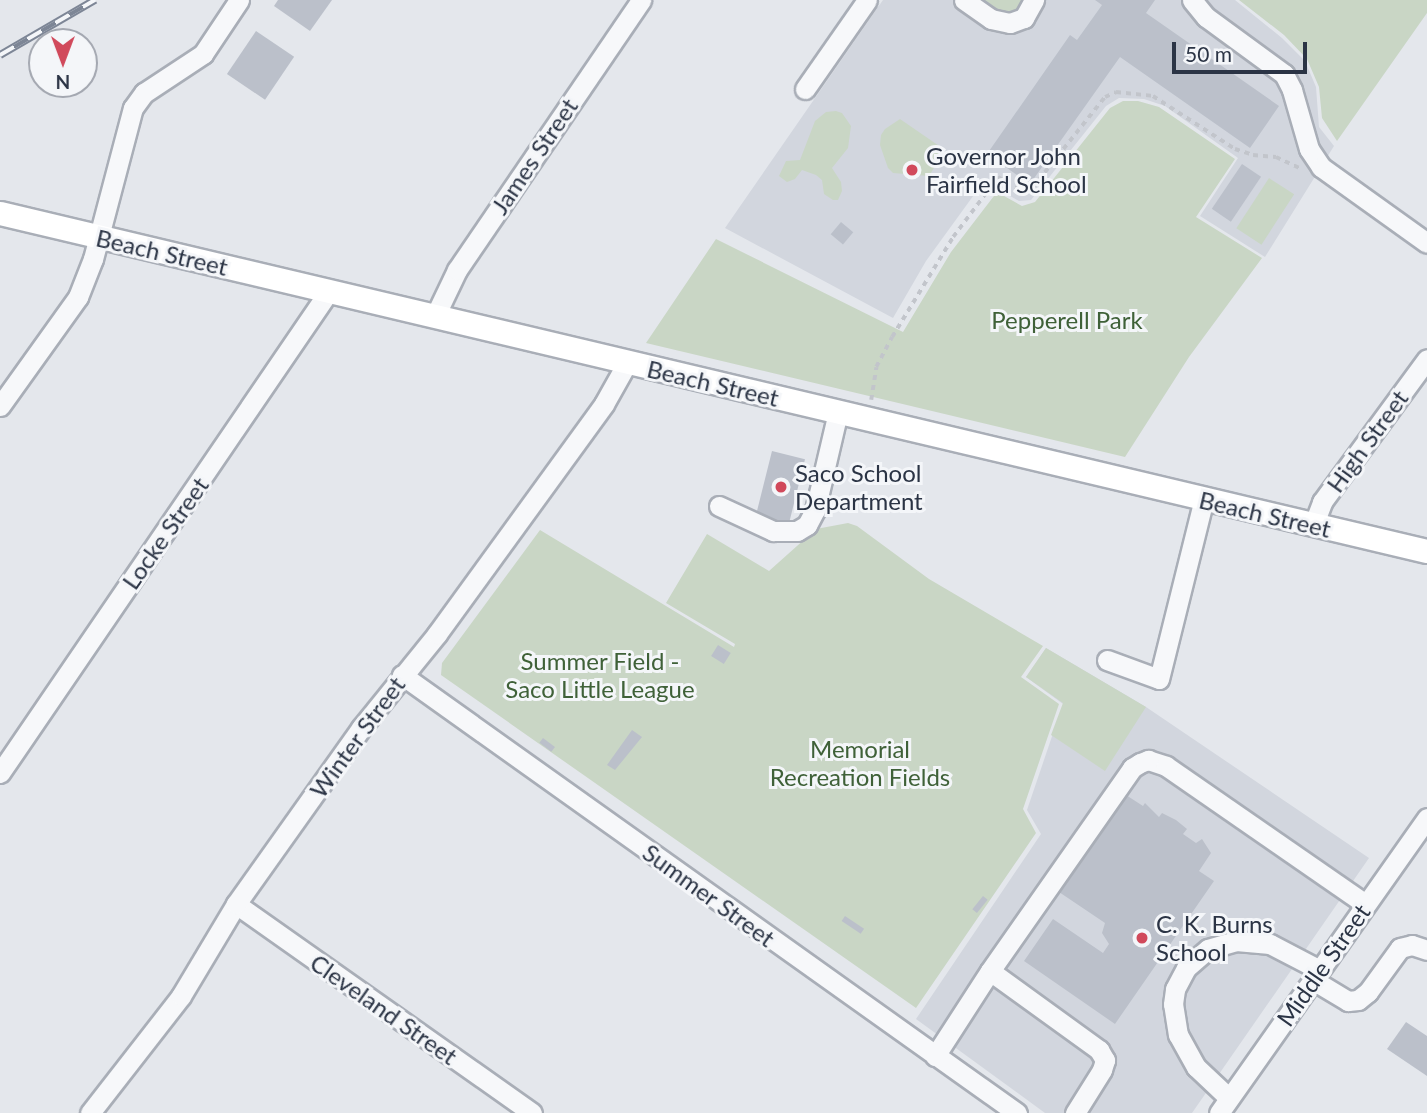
<!DOCTYPE html>
<html>
<head>
<meta charset="utf-8">
<style>
  body { margin:0 }
  #map { position:relative; width:1427px; height:1113px; overflow:hidden; background:#e4e7ec; font-family:Lato,sans-serif }
  div>[style] { position:absolute }
  .built>* { inset:0; background:#d2d6de }
  .green>* { inset:0; background:#c9d6c5; transform-origin:0 0 }
  .building>* { inset:0; background:#bbc0ca; transform-origin:0 0 }
  .path>* { height:3.5px; margin-top:-1.75px; transform-origin:0; background:repeating-linear-gradient(90deg,#c2c5cb 0 5px,transparent 0 10px) }
  .roads { filter:drop-shadow(2px 0 #a9aeb7) drop-shadow(-2px 0 #a9aeb7) drop-shadow(0 2px #a9aeb7) drop-shadow(0 -2px #a9aeb7) }
  .minor>* { height:19px; margin:-9.5px; padding:0 9.5px; transform-origin:9.5px; border-radius:9.5px; background:#f7f8fa }
  .major>* { height:23px; margin:-11.5px; padding:0 11.5px; transform-origin:11.5px; border-radius:11.5px; background:#fff }
  .rail>* { height:8px; margin-top:-4px; transform-origin:0; background:repeating-linear-gradient(90deg,#f4f6f9 0 16px,#7d8696 0 32px); box-sizing:border-box; border-block:2px solid #7d8696 }
  .dots>* { width:19px; height:19px; translate:-50% -50%; box-sizing:border-box; border:4px solid #f4f6f9; border-radius:50% }
  span { translate:-50% -50%; white-space:nowrap; text-align:center; line-height:1.15; -webkit-text-stroke:6px #f4f6f9; paint-order:stroke }
  .street-label { font-size:24px; color:#2b3445 }
  .poi-label { font-size:24px; color:#2b3445 }
  .left { translate:0 -50%; text-align:left }
  .park-label { font-size:24px; color:#3f6138 }
  .north { position:absolute; left:28px; top:28px; width:70px; height:70px; box-sizing:border-box; background:#f4f6f9; border:2px solid #a4a8b1; border-radius:50%; rotate:180deg; font-size:19px; font-weight:700; line-height:28px; text-align:center; color:#2b3445 }
  .north::after { content:''; display:block; margin:auto; width:24px; height:32px; background:#d1495b; clip-path:polygon(50% 0,100% 100%,50% 72%,0 100%) }
  .scale { position:absolute; left:1172px; top:42px; width:135px; height:32px; box-sizing:border-box; border:4px solid #2b3445; border-top:0; padding-left:9px; font-size:21px; line-height:24px; white-space:nowrap; color:#2b3445; -webkit-text-stroke:5px #f4f6f9; paint-order:stroke }
</style>
</head>
<body>
<div id="map">
  <div class="built">
    <i style="clip-path:polygon(883px 0,1235px 0,1282px 38px,1305px 61px,1316px 87px,1319px 127px,1334px 146px,1265px 257px,1200px 216px,1238px 158px,1165px 106px,1144px 99px,1119px 98px,1106px 106px,1031px 200px,1019px 201px,984px 181px,926px 261px,893px 318px,725px 228px)"></i>
    <i style="clip-path:polygon(1046px 648px,1146px 707px,1369px 858px,1192px 1113px,1045px 1113px,916px 1019px,1041px 834px,1027px 810px,1063px 704px,1026px 677px)"></i>
  </div>
  <div class="green">
    <i style="clip-path:polygon(973px 0,1025px 0,1018px 12px,1005px 16px)"></i>
    <i style="clip-path:polygon(1239px 0,1427px 0,1427px 13px,1337px 141px,1322px 118px,1319px 87px,1307px 59px,1284px 35px)"></i>
    <i style="clip-path:polygon(1123px 101px,1138px 101px,1159px 107px,1235px 159px,1196px 217px,1262px 258px,1189px 357px,1125px 457px,646px 343px,716px 239px,903px 332px,951px 252px,997px 192px,1022px 206px,1035px 202px,1110px 108px)"></i>
    <i style="clip-path:polygon(836px 111px,842px 113px,851px 126px,848px 148px,832px 168px,841px 182px,842px 191px,838px 200px,833px 200px,824px 194px,822px 180px,816px 175px,802px 170px,795px 179px,787px 182px,779px 176px,786px 161px,800px 160px,815px 121px,826px 112px)"></i>
    <i style="clip-path:polygon(900px 119px,945px 150px,929px 176px,893px 173px,888px 168px,880px 145px,881px 135px,885px 129px)"></i>
    <i style="left:1269px;top:178px;width:30px;height:60px;rotate:33deg"></i>
    <i style="clip-path:polygon(848px 523px,857px 526px,929px 579px,1043px 646px,1021px 677px,1059px 704px,1023px 809px,1036px 833px,916px 1008px,441px 675px,442px 663px,540px 530px,734px 647px,735px 644px,666px 603px,707px 534px,769px 571px,816px 529px)"></i>
    <i style="clip-path:polygon(1046px 648px,1146px 707px,1105px 771px,1051px 735px,1063px 703px,1026px 677px)"></i>
  </div>
  <div class="building">
    <i style="clip-path:polygon(278px 0,332px 0,310px 31px,274px 6px)"></i>
    <i style="clip-path:polygon(1095px 0,1155px 0,1146px 13px,1279px 106px,1250px 148px,1120px 57px,1030px 184px,987px 154px,1070px 35px,1077px 40px,1102px 5px)"></i>
    <i style="left:256px;top:31px;width:46px;height:52px;rotate:34deg"></i>
    <i style="left:1242px;top:164px;width:23px;height:54px;rotate:34deg"></i>
    <i style="left:841px;top:222px;width:16px;height:16px;rotate:40deg"></i>
    <i style="left:772px;top:451px;width:34px;height:66px;rotate:14deg"></i>
    <i style="left:718px;top:645px;width:15px;height:13px;rotate:32deg"></i>
    <i style="clip-path:polygon(632px 730px,642px 737px,615px 770px,607px 765px)"></i>
    <i style="left:543px;top:738px;width:15px;height:6px;rotate:37deg"></i>
    <i style="clip-path:polygon(1126px 795px,1143px 806px,1145px 803px,1159px 817px,1162px 813px,1176px 820px,1187px 829px,1183px 834px,1196px 843px,1202px 839px,1211px 853px,1199px 871px,1214px 881px,1115px 1024px,1024px 961px,1053px 919px,1103px 953px,1109px 944px,1102px 933px,1105px 923px,1059px 892px)"></i>
    <i style="left:983px;top:896px;width:6px;height:17px;rotate:39deg"></i>
    <i style="left:845px;top:916px;width:23px;height:6px;rotate:34deg"></i>
    <i style="clip-path:polygon(1406px 1022px,1427px 1036px,1427px 1076px,1387px 1049px)"></i>
  </div>
  <div class="path">
    <i style="left:871px;top:400px;width:33px;rotate:-81deg"></i>
    <i style="left:876px;top:367px;width:34px;rotate:-62deg"></i>
    <i style="left:892px;top:337px;width:117px;rotate:-58.6deg"></i>
    <i style="left:953px;top:237px;width:75px;rotate:-53.1deg"></i>
    <i style="left:998px;top:177px;width:22px;rotate:32deg"></i>
    <i style="left:1017px;top:189px;width:15px;rotate:-4deg"></i>
    <i style="left:1032px;top:188px;width:117px;rotate:-51.3deg"></i>
    <i style="left:1105px;top:97px;width:12px;rotate:-24deg"></i>
    <i style="left:1116px;top:92px;width:37px;rotate:6deg"></i>
    <i style="left:1153px;top:96px;width:98px;rotate:32.9deg"></i>
    <i style="left:1235px;top:149px;width:19px;rotate:18deg"></i>
    <i style="left:1253px;top:155px;width:23px;rotate:5deg"></i>
    <i style="left:1276px;top:157px;width:26px;rotate:25deg"></i>
  </div>
  <div class="roads">
    <div class="minor">
      <i style="left:964px;top:0;width:33px;rotate:35deg"></i>
      <i style="left:991px;top:19px;width:19px;rotate:12deg"></i>
      <i style="left:1010px;top:23px;width:15px;rotate:-20deg"></i>
      <i style="left:1024px;top:18px;width:21px;rotate:-61deg"></i>
      <i style="left:1192px;top:0;width:22px;rotate:51deg"></i>
      <i style="left:1206px;top:17px;width:97px;rotate:36.2deg"></i>
      <i style="left:1284px;top:74px;width:18px;rotate:63deg"></i>
      <i style="left:1292px;top:90px;width:61px;rotate:73.9deg"></i>
      <i style="left:1309px;top:149px;width:22px;rotate:56deg"></i>
      <i style="left:1321px;top:167px;width:130px;rotate:35.6deg"></i>
      <i style="left:805px;top:89px;width:108px;rotate:-55.1deg"></i>
      <i style="left:435px;top:316px;width:51px;rotate:-64.4deg"></i>
      <i style="left:457px;top:270px;width:327px;rotate:-55.7deg"></i>
      <i style="left:0;top:406px;width:134px;rotate:-54.4deg"></i>
      <i style="left:78px;top:297px;width:41px;rotate:-68.5deg"></i>
      <i style="left:93px;top:259px;width:156px;rotate:-75.2deg"></i>
      <i style="left:133px;top:108px;width:19px;rotate:-54deg"></i>
      <i style="left:144px;top:93px;width:71px;rotate:-33.5deg"></i>
      <i style="left:203px;top:54px;width:65px;rotate:-56.3deg"></i>
      <i style="left:719px;top:506px;width:60px;rotate:24.8deg"></i>
      <i style="left:773px;top:531px;width:24px"></i>
      <i style="left:797px;top:531px;width:12px;rotate:-31deg"></i>
      <i style="left:807px;top:525px;width:17px;rotate:-62deg"></i>
      <i style="left:815px;top:510px;width:101px;rotate:-76.8deg"></i>
      <i style="left:1313px;top:526px;width:26px;rotate:-69deg"></i>
      <i style="left:1322px;top:502px;width:177px;rotate:-53.7deg"></i>
      <i style="left:1107px;top:660px;width:55px;rotate:20.1deg"></i>
      <i style="left:1159px;top:679px;width:186px;rotate:-76deg"></i>
      <i style="left:402px;top:675px;width:755px;rotate:35.46deg"></i>
      <i style="left:0;top:773px;width:584px;rotate:-55.68deg"></i>
      <i style="left:236px;top:904px;width:362px;rotate:35.2deg"></i>
      <i style="left:990px;top:971px;width:135px;rotate:35.9deg"></i>
      <i style="left:1099px;top:1050px;width:12px;rotate:59deg"></i>
      <i style="left:1105px;top:1060px;width:10px;rotate:107deg"></i>
      <i style="left:1102px;top:1070px;width:51px;rotate:122.1deg"></i>
      <i style="left:1313px;top:980px;width:41px;rotate:31deg"></i>
      <i style="left:1348px;top:1001px;width:10px;rotate:-6deg"></i>
      <i style="left:1358px;top:1000px;width:13px;rotate:-39deg"></i>
      <i style="left:1368px;top:992px;width:54px;rotate:-54deg"></i>
      <i style="left:1400px;top:948px;width:12px;rotate:-14deg"></i>
      <i style="left:1412px;top:945px;width:16px;rotate:18deg"></i>
      <i style="left:935px;top:1056px;width:101px;rotate:-57.1deg"></i>
      <i style="left:990px;top:971px;width:248px;rotate:-55deg"></i>
      <i style="left:1132px;top:768px;width:9px;rotate:-32deg"></i>
      <i style="left:1140px;top:763px;width:9px;rotate:-21deg"></i>
      <i style="left:1148px;top:760px;width:19px;rotate:18deg"></i>
      <i style="left:1166px;top:766px;width:242px;rotate:34.7deg"></i>
      <i style="left:1229px;top:1098px;width:45px;rotate:-136.8deg"></i>
      <i style="left:1196px;top:1067px;width:37px;rotate:-119deg"></i>
      <i style="left:1178px;top:1035px;width:31px;rotate:-99deg"></i>
      <i style="left:1173px;top:1004px;width:15px;rotate:-82deg"></i>
      <i style="left:1175px;top:989px;width:24px;rotate:-62deg"></i>
      <i style="left:1186px;top:968px;width:29px;rotate:-41deg"></i>
      <i style="left:1208px;top:949px;width:29px;rotate:-16deg"></i>
      <i style="left:1236px;top:941px;width:34px;rotate:5deg"></i>
      <i style="left:1270px;top:944px;width:56px;rotate:27.5deg"></i>
      <i style="left:90px;top:1113px;width:148px;rotate:-52.1deg"></i>
      <i style="left:181px;top:996px;width:107px;rotate:-59.1deg"></i>
      <i style="left:236px;top:904px;width:216px;rotate:-54.6deg"></i>
      <i style="left:361px;top:728px;width:121px;rotate:-51deg"></i>
      <i style="left:437px;top:634px;width:284px;rotate:-54deg"></i>
      <i style="left:604px;top:404px;width:47px;rotate:-60.7deg"></i>
      <i style="left:1219px;top:1113px;width:361px;rotate:-54.8deg"></i>
    </div>
    <div class="major">
      <i style="left:0;top:213px;width:1466px;rotate:13.33deg"></i>
    </div>
  </div>
  <div class="rail">
    <i style="left:0;top:55px;width:110px;rotate:-30.1deg"></i>
  </div>
  <div class="dots">
    <i style="left:912px;top:170px;background:#d1495b"></i>
    <i style="left:781px;top:487px;background:#d1495b"></i>
    <i style="left:1142px;top:938px;background:#d1495b"></i>
  </div>
  <div class="street-label">
    <span style="left:534px;top:156px;rotate:-56deg">James Street</span>
    <span style="left:162px;top:252px;rotate:13deg">Beach Street</span>
    <span style="left:713px;top:383px;rotate:13deg">Beach Street</span>
    <span style="left:1367px;top:441px;rotate:-54deg">High Street</span>
    <span style="left:1265px;top:514px;rotate:13deg">Beach Street</span>
    <span style="left:165px;top:533px;rotate:-55deg">Locke Street</span>
    <span style="left:357px;top:737px;rotate:-54deg">Winter Street</span>
    <span style="left:709px;top:895px;rotate:36deg">Summer Street</span>
    <span style="left:1323px;top:965px;rotate:-55deg">Middle Street</span>
    <span style="left:384px;top:1009px;rotate:35deg">Cleveland Street</span>
  </div>
  <div class="poi-label">
    <span class="left" style="left:926px;top:170px">Governor John<br>Fairfield School</span>
    <span class="left" style="left:795px;top:487px">Saco School<br>Department</span>
    <span class="left" style="left:1156px;top:938px">C. K. Burns<br>School</span>
  </div>
  <div class="park-label">
    <span style="left:1067px;top:320px">Pepperell Park</span>
    <span style="left:600px;top:675px">Summer Field -<br>Saco Little League</span>
    <span style="left:860px;top:763px">Memorial<br>Recreation Fields</span>
  </div>
  <div class="north">N</div>
  <div class="scale">50 m</div>
</div>
</body>
</html>
